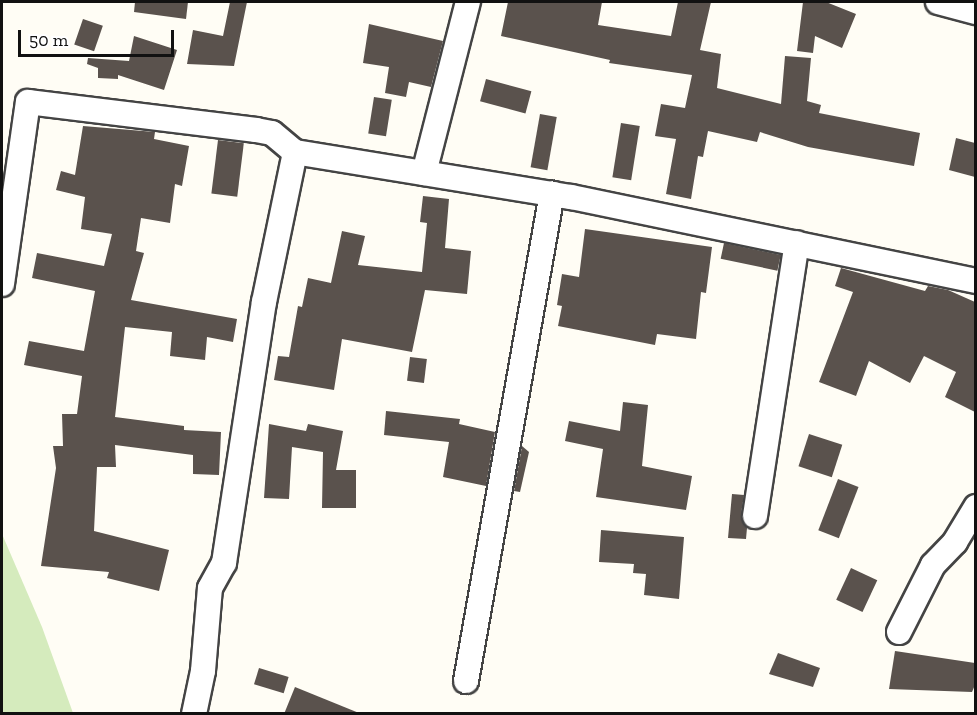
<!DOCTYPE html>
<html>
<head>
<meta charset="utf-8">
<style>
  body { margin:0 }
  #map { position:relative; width:977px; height:715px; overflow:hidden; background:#fffdf5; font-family:"Zilla Slab",serif }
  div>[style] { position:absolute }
  .green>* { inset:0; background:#d5ebbd }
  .building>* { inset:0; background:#5a524d; transform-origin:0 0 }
  .roads { filter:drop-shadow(2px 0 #444) drop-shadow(-2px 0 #444) drop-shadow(0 2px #444) drop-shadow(0 -2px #444) }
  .street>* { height:24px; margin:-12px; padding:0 12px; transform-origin:12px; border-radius:12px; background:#fff }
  span { translate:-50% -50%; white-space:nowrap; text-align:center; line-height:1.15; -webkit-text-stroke:6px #fff; paint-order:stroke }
  .frame { position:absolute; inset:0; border:3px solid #111; pointer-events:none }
  .scale { position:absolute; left:18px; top:30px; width:156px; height:27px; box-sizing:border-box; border:3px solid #111; border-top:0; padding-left:8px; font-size:18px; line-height:21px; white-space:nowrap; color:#111; -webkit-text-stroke:4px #fff; paint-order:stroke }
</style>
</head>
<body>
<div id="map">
  <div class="green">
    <i style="clip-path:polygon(2px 534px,42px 627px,73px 713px,2px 713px)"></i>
  </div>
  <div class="building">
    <i style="clip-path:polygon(135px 2px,188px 2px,186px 19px,134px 12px)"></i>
    <i style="clip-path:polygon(230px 2px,247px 2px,234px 66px,187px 64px,193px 30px,223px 36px)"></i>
    <i style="clip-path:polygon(508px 2px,602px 2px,598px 25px,671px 36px,678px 2px,711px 2px,700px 50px,721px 54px,717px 88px,781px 104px,785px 56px,811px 58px,807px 101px,821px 105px,819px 113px,920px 133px,914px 166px,808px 147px,760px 132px,757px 142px,708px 131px,703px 157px,698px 156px,691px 199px,666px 194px,676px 139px,655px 136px,661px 104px,685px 108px,692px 75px,609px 63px,610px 60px,501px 36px)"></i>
    <i style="clip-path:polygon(803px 2px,826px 2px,856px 14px,842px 48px,815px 36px,813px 53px,797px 51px)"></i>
    <i style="left:83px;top:19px;width:21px;height:27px;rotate:19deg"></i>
    <i style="clip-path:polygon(369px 24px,443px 41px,431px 87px,409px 82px,406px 97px,385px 93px,389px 67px,363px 63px)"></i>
    <i style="clip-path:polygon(134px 36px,177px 50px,164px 90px,118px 75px,118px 79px,98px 78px,98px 68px,87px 64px,88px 58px,129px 61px)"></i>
    <i style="left:486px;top:79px;width:47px;height:23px;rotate:15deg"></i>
    <i style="left:374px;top:97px;width:18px;height:37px;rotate:9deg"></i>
    <i style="left:540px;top:114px;width:17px;height:54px;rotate:10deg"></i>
    <i style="left:621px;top:123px;width:19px;height:55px;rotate:9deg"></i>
    <i style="clip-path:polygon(83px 126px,155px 132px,154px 139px,189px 146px,182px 186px,175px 184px,170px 223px,141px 218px,136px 251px,144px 253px,131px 300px,237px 319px,233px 342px,207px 337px,205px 360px,170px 356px,172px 332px,125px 327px,115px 417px,184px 426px,184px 430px,221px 432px,219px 475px,193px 474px,193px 455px,115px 445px,116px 467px,97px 467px,94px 531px,169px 550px,159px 591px,107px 578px,109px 572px,41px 566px,56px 468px,53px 446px,63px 446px,62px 414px,77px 414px,82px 376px,24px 365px,29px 341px,84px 351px,95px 291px,32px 278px,37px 253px,104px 266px,112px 234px,81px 229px,85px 197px,56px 190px,61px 171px,75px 175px)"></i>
    <i style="clip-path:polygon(956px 138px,975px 143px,975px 177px,949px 170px)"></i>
    <i style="left:218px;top:140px;width:26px;height:54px;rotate:7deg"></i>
    <i style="clip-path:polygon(423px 196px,449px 199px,445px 248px,471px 251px,467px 294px,425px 290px,412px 352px,342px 339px,334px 390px,274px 380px,278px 356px,289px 357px,298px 306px,302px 307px,308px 278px,331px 283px,342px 231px,365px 236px,358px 265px,422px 272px,427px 223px,420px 222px)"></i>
    <i style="clip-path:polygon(585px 229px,712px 247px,706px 293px,701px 292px,696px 339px,657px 334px,655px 345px,558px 326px,562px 306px,557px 305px,562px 274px,579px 277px)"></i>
    <i style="left:724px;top:243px;width:58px;height:16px;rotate:12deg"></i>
    <i style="clip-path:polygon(841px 268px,925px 291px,928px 286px,948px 290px,975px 302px,975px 412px,945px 397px,956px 372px,924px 356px,910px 383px,869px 361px,856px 396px,819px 382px,853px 292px,835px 286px)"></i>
    <i style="left:410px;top:357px;width:17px;height:24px;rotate:7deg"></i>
    <i style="clip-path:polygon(623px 402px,648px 405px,642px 466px,692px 476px,686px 510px,596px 497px,603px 449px,565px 441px,569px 421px,620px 431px)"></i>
    <i style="clip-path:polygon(386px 411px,460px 419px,459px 424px,495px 432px,486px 486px,443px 477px,449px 442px,384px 435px)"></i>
    <i style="clip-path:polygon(269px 424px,306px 431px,308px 424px,343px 431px,336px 470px,356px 470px,356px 508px,322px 508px,323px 452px,292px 447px,289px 499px,264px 498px)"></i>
    <i style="left:809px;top:434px;width:35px;height:34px;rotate:18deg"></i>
    <i style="clip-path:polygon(522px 446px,529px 452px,520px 492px,514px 491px)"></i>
    <i style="left:838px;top:479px;width:22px;height:55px;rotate:21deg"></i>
    <i style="clip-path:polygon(732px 494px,744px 495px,741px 514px,747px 528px,746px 539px,728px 538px)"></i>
    <i style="clip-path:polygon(601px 530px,684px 537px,679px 599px,644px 595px,646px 574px,633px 573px,634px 564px,599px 562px)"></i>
    <i style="left:851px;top:568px;width:29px;height:35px;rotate:25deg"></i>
    <i style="clip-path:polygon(895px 651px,975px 663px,975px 685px,972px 692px,889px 689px)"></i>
    <i style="clip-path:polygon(778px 653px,820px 668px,813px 687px,769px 674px)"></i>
    <i style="left:259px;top:668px;width:31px;height:17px;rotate:17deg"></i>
    <i style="clip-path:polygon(295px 687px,359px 713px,359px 714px,284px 714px)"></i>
  </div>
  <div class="roads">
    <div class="street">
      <i style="left:938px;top:2px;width:39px;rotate:15deg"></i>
      <i style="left:424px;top:173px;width:177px;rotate:-75.6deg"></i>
      <i style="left:2px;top:284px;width:184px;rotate:-81.9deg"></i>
      <i style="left:28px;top:102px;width:230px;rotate:7deg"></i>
      <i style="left:256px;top:130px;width:16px;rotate:11deg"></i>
      <i style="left:272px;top:133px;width:30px;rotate:40deg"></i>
      <i style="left:295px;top:152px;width:280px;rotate:9.3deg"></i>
      <i style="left:571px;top:197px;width:414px;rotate:11.7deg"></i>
      <i style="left:755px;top:516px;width:276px;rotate:-81.3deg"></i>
      <i style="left:899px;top:632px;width:75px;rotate:-63.1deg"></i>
      <i style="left:933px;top:565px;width:32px;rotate:-46deg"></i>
      <i style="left:955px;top:542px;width:41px;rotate:-59deg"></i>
      <i style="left:466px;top:681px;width:495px;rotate:-80deg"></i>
      <i style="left:194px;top:714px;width:44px;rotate:-78.2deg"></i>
      <i style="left:203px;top:671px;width:83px;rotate:-85.2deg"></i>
      <i style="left:210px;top:588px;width:29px;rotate:-61deg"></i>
      <i style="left:224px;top:563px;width:264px;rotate:-81.3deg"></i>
      <i style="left:264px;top:302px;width:153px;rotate:-78.3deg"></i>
    </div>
  </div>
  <div class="frame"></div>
  <div class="scale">50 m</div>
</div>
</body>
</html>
